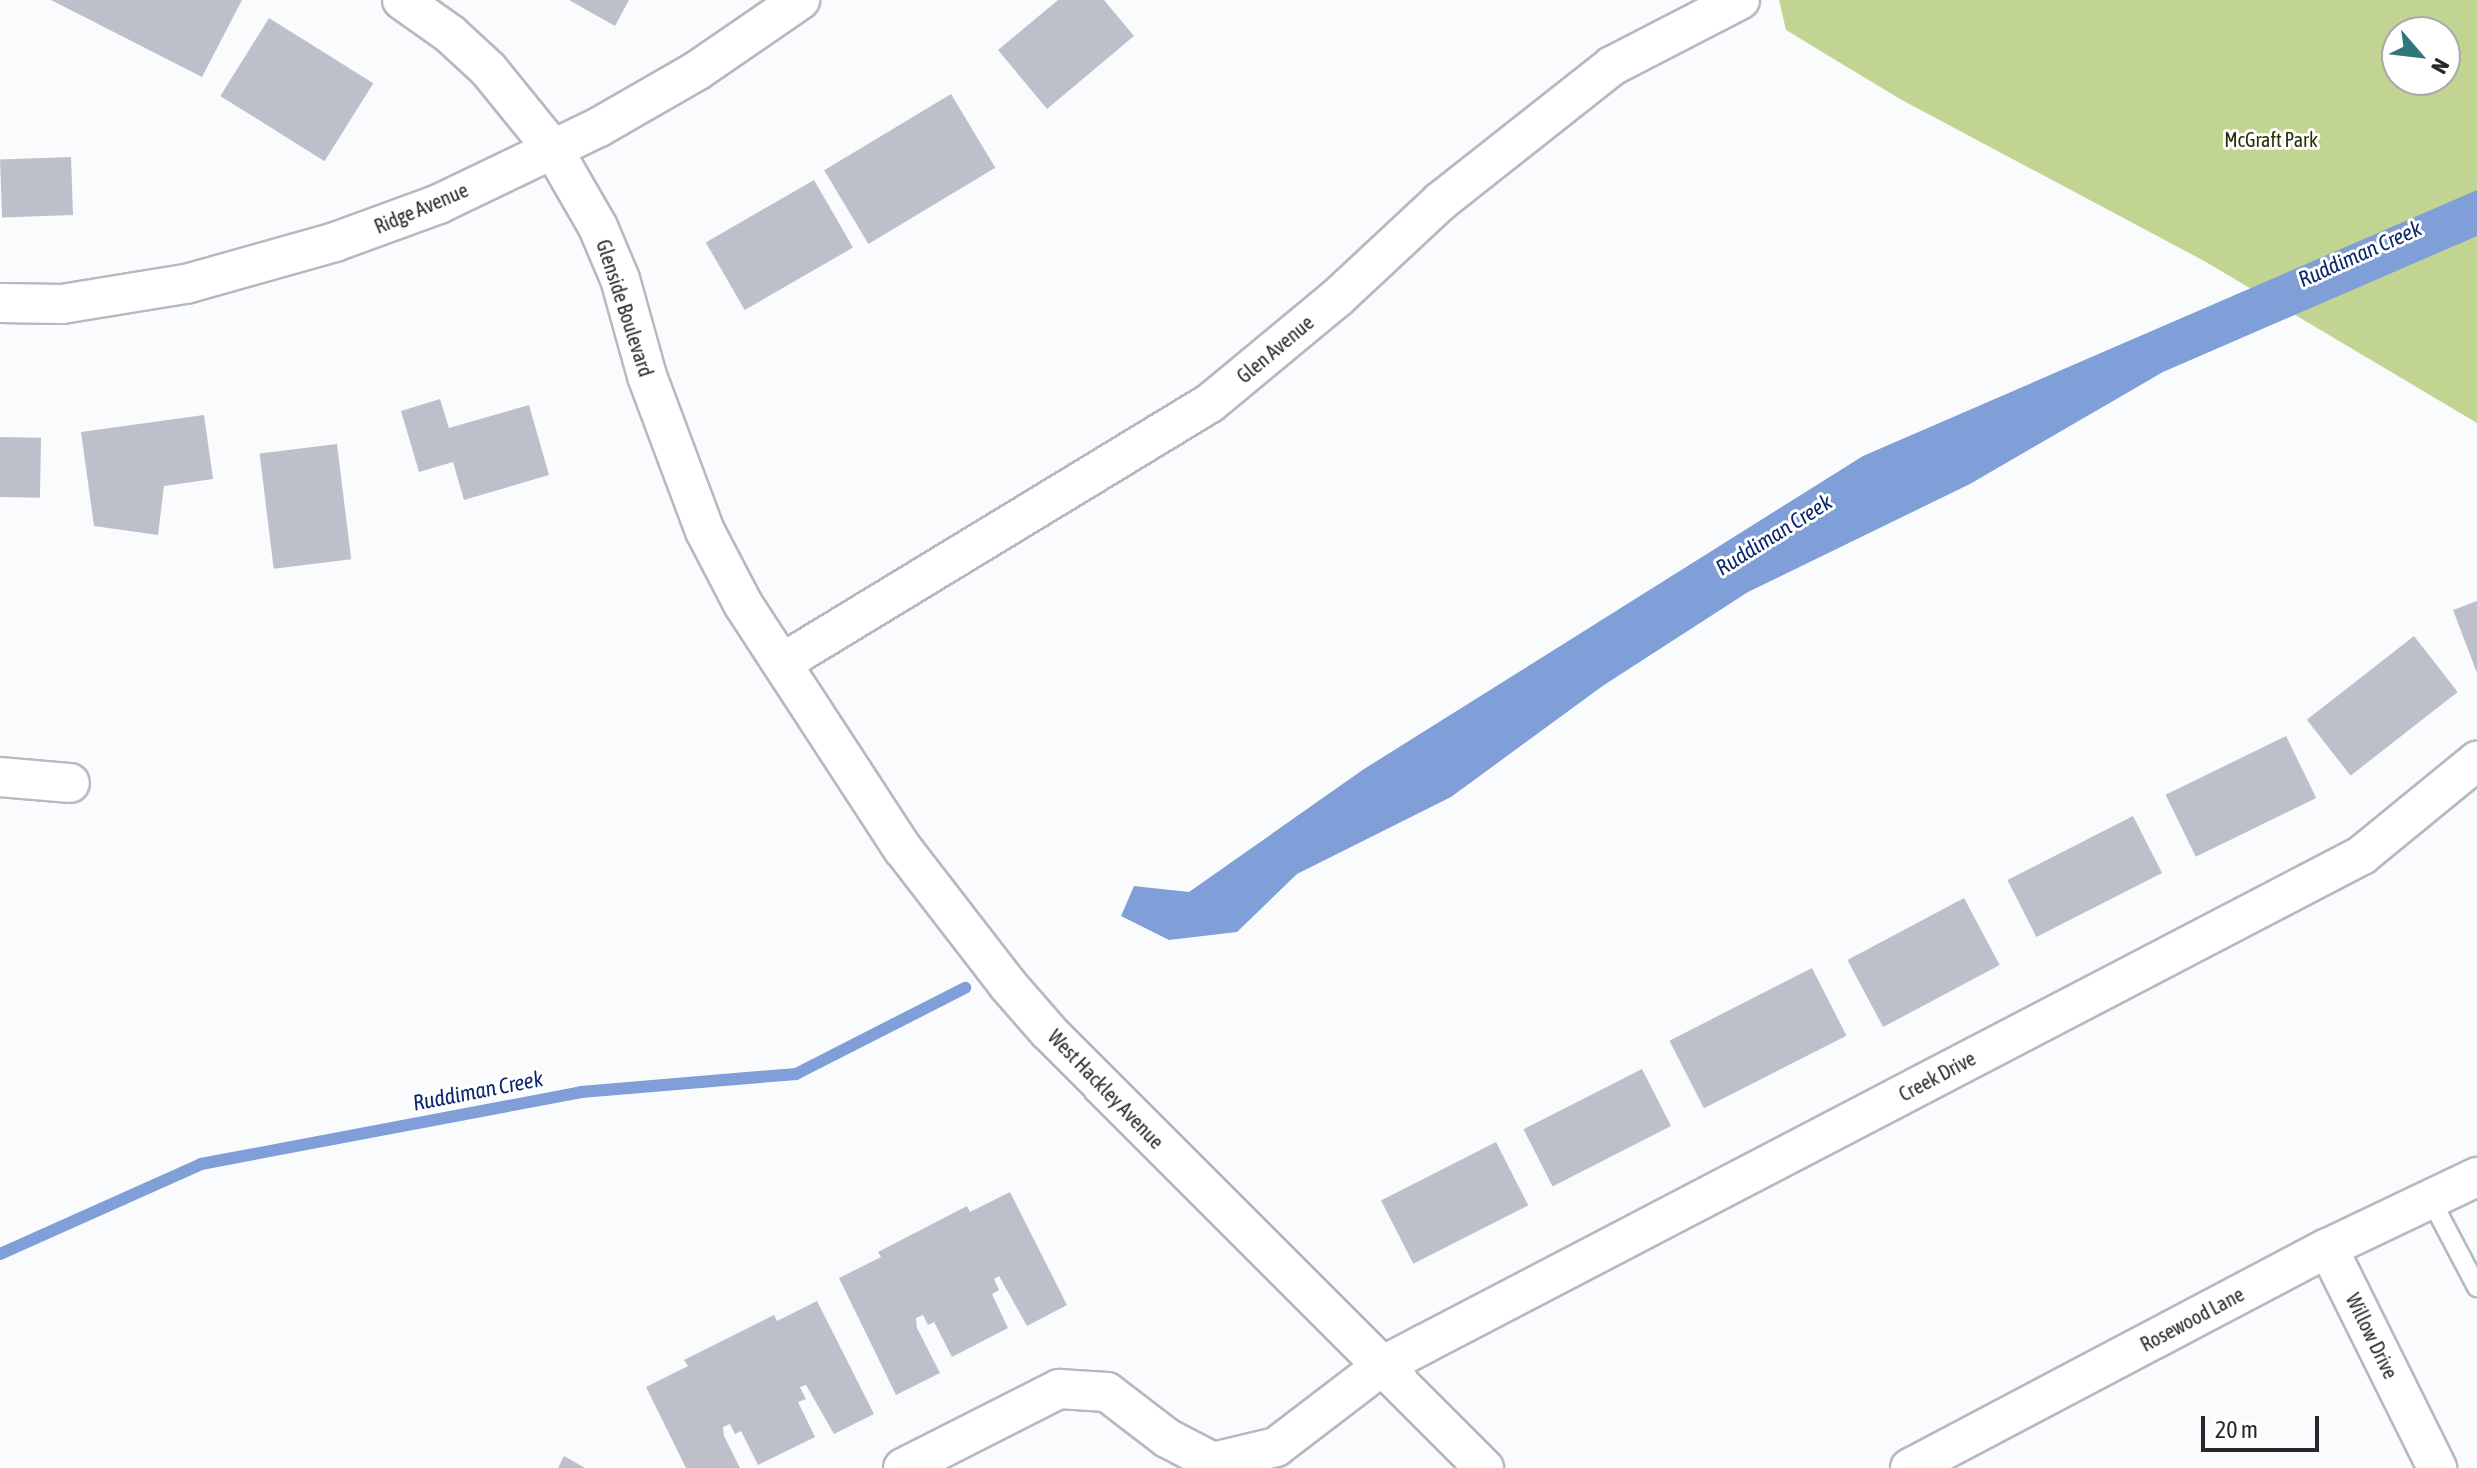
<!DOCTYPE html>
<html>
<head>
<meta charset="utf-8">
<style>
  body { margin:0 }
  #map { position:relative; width:2477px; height:1468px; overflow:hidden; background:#fafbfd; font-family:"Asap Condensed",sans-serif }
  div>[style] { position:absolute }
  .green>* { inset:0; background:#c1d492 }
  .water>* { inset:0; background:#809ed7 }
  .stream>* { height:12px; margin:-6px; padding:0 6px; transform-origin:6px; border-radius:6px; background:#809ed7 }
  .building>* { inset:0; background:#bdc0cb; transform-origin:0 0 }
  .roads { filter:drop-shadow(2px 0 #b5b9c3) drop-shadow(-2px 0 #b5b9c3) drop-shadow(0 2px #b5b9c3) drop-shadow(0 -2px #b5b9c3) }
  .service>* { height:18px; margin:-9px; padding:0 9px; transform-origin:9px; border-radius:9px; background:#fff }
  .minor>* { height:38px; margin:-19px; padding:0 19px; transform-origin:19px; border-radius:19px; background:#fff }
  span { translate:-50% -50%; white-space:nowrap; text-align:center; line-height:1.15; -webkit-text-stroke:6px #fff; paint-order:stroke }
  .park-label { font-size:20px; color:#273100 }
  .street-label { font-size:20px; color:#27282c }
  .water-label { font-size:22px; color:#0b286b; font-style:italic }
  .north { position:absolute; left:2381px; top:16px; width:80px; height:80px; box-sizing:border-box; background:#fff; border:2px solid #a9a9ab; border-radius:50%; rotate:118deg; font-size:22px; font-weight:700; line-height:32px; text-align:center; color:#27282c }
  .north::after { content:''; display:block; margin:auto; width:28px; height:36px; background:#2e777d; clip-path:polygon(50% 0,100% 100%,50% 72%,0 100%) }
  .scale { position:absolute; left:2201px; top:1416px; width:118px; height:36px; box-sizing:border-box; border:4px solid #27282c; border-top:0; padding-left:10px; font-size:24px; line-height:28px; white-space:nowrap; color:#27282c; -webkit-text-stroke:6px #fff; paint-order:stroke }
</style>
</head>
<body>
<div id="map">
  <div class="green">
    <i style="clip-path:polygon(evenodd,1779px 0,2477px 0,2477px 423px,2206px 262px,1900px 99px,1786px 30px,1779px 0,2397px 32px,2445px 32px,2445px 80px,2397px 80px,2397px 32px)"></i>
  </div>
  <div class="water">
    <i style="clip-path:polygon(2477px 190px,2477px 236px,2163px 372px,1970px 484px,1748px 592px,1604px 685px,1451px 797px,1297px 874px,1237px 932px,1169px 940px,1121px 916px,1134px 886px,1189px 892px,1364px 769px,1863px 456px)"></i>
  </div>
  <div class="stream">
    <i style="left:0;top:1254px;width:220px;rotate:-24.1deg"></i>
    <i style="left:201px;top:1164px;width:387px;rotate:-10.7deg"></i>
    <i style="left:581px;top:1092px;width:216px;rotate:-4.8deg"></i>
    <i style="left:796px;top:1074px;width:190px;rotate:-27deg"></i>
  </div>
  <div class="building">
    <i style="clip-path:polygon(51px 0,242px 0,202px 77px)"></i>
    <i style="clip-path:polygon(569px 0,629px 0,615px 26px)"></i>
    <i style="clip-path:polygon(1058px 0,1104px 0,1134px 36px,1047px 109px,998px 50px)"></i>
    <i style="left:269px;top:18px;width:123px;height:92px;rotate:32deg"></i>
    <i style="left:951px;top:94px;width:86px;height:148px;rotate:59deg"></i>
    <i style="left:71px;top:157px;width:58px;height:71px;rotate:88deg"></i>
    <i style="left:814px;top:180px;width:78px;height:125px;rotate:60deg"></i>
    <i style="clip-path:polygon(440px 399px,449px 428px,529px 405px,549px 475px,464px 500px,453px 462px,419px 472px,401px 411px)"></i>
    <i style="clip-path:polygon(204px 415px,213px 479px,164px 486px,158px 535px,94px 526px,81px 432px)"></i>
    <i style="left:0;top:437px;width:41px;height:60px;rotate:1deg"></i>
    <i style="left:337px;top:444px;width:116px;height:78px;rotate:83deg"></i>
    <i style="clip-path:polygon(2477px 601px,2477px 673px,2453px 610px)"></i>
    <i style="left:2414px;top:636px;width:71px;height:136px;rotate:52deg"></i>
    <i style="left:2286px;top:736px;width:69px;height:134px;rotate:64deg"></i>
    <i style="left:2133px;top:816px;width:64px;height:141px;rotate:63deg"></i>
    <i style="left:1964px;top:898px;width:76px;height:132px;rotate:62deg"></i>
    <i style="left:1812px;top:968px;width:76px;height:160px;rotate:63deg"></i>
    <i style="left:1642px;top:1069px;width:64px;height:133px;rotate:63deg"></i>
    <i style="left:1496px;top:1142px;width:71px;height:129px;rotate:63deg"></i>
    <i style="clip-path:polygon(1010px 1192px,1067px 1305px,1027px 1326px,999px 1276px,994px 1279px,999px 1290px,992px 1294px,1008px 1328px,952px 1357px,934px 1322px,928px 1325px,923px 1315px,916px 1318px,917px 1328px,940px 1373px,896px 1395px,839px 1278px,881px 1257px,878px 1252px,967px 1206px,970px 1212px)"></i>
    <i style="clip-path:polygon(817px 1301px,874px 1414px,834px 1434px,806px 1385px,800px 1387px,806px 1399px,798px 1402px,815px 1437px,758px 1465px,741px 1431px,735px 1434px,730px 1424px,723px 1427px,724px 1436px,740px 1468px,686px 1468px,646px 1387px,688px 1366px,684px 1360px,774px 1315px,777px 1321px)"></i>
    <i style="clip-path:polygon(564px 1456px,585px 1468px,558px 1468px)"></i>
  </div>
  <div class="roads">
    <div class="service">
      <i style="left:2430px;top:1198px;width:101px;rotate:62.2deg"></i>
    </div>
    <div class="minor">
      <i style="left:402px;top:0;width:59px;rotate:35.3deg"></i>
      <i style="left:450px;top:34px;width:52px;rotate:42.6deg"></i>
      <i style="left:488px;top:69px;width:103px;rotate:50.9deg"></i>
      <i style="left:553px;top:149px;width:90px;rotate:60deg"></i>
      <i style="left:598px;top:227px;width:56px;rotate:67.1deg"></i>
      <i style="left:620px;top:279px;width:101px;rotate:74.4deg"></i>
      <i style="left:647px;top:376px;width:165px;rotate:69.5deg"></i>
      <i style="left:705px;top:531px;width:82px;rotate:62.5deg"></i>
      <i style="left:743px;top:604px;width:293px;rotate:56.9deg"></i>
      <i style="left:903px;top:849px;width:172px;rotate:52.3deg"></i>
      <i style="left:1008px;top:985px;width:62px;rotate:48.9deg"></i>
      <i style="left:1049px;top:1032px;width:616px;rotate:45.07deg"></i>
      <i style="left:0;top:303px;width:62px;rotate:0.9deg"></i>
      <i style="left:62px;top:304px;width:126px;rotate:-9.2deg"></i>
      <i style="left:186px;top:284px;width:155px;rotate:-15.7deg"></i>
      <i style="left:335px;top:242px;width:111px;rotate:-20.1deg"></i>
      <i style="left:439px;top:204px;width:178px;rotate:-25.7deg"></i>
      <i style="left:599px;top:127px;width:114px;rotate:-29.9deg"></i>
      <i style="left:698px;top:70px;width:124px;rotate:-34.5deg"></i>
      <i style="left:782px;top:663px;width:501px;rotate:-31.28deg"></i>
      <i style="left:1210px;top:403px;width:165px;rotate:-39.6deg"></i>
      <i style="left:1337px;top:298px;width:142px;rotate:-43deg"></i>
      <i style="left:1441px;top:201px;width:218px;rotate:-38.3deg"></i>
      <i style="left:1612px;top:66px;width:144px;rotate:-27.3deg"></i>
      <i style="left:0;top:777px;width:70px;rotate:4.9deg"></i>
      <i style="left:2328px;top:1248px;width:246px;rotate:63.6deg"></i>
      <i style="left:903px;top:1468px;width:175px;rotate:-26.9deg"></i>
      <i style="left:1059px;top:1389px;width:48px;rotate:3.6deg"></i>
      <i style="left:1107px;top:1392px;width:76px;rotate:37.5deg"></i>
      <i style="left:1167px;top:1438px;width:52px;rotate:27.6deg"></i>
      <i style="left:1213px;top:1462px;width:65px;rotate:-13.4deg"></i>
      <i style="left:1276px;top:1447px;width:133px;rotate:-37.4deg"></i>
      <i style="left:1382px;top:1366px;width:47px;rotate:-27.6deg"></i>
      <i style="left:1424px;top:1344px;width:1058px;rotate:-27.53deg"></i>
      <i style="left:2362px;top:855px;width:149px;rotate:-39.3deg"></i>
      <i style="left:1910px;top:1468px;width:472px;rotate:-27.8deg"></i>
      <i style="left:2328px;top:1248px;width:165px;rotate:-25.5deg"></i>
    </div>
  </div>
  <div class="park-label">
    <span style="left:2271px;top:139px">McGraft Park</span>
  </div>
  <div class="street-label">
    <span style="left:421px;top:208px;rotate:-23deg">Ridge Avenue</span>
    <span style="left:625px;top:308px;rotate:72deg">Glenside Boulevard</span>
    <span style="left:1275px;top:349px;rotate:-40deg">Glen Avenue</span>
    <span style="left:1937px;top:1076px;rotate:-28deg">Creek Drive</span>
    <span style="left:1106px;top:1089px;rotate:46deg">West Hackley Avenue</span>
    <span style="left:2192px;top:1319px;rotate:-28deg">Rosewood Lane</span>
    <span style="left:2372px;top:1336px;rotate:64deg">Willow Drive</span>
  </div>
  <div class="water-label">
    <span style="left:2360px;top:254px;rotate:-24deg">Ruddiman Creek</span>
    <span style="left:1774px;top:535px;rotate:-32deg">Ruddiman Creek</span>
    <span style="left:478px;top:1091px;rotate:-11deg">Ruddiman Creek</span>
  </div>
  <div class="north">N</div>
  <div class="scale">20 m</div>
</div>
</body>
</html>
